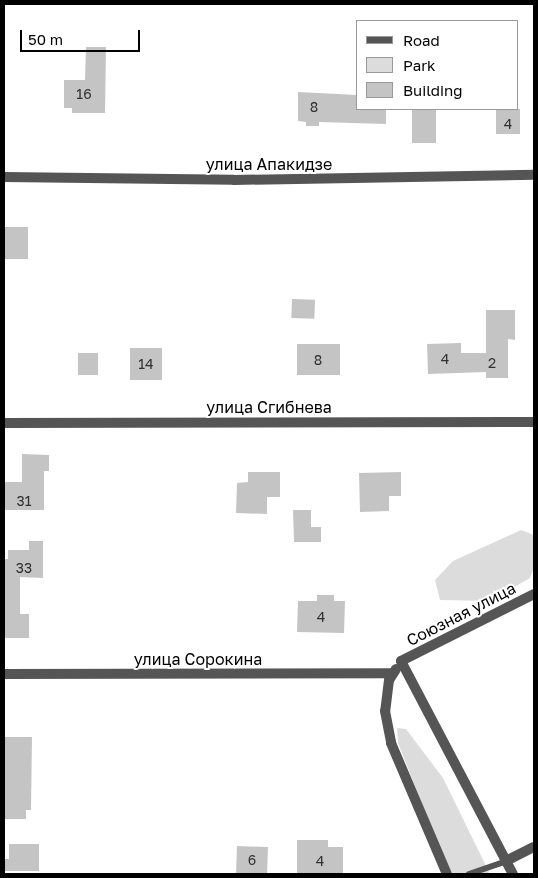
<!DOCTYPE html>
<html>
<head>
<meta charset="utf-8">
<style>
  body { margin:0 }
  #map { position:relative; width:538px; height:878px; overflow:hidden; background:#fff; font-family:"Golos Text",sans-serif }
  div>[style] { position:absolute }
  .green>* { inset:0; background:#dcdcdc }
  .building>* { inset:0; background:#c4c4c4; transform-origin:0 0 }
  .service>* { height:6px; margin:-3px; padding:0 3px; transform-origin:3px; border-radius:3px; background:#555 }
  .minor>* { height:10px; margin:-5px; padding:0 5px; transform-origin:5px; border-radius:5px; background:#555 }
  span { translate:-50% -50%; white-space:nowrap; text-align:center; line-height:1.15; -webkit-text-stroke:4px #fff; paint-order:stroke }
  .number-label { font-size:14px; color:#313131 }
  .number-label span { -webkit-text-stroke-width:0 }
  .street-label { font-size:16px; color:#000 }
  .frame { position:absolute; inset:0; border:5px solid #000; pointer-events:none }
  .legend { position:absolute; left:356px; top:20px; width:162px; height:90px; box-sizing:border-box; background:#fff; border:1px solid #999; margin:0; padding:6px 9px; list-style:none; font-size:15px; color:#000 }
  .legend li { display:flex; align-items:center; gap:10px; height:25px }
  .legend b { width:25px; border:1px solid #999 }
  .scale { position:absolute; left:20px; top:30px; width:120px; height:22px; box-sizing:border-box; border:2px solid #000; border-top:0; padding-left:6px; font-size:15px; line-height:18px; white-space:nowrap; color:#000; -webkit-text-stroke:4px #fff; paint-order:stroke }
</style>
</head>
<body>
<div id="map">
  <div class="green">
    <i style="clip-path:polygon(521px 530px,534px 535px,534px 568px,530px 578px,490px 601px,440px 600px,435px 580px,453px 561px)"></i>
    <i style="clip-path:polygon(397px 728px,406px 729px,443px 778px,490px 874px,450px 874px,398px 743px)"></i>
  </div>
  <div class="building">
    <i style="clip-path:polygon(86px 47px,106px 47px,105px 113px,72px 113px,72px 108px,64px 108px,64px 80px,85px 80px)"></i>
    <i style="clip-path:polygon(298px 92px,357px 95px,357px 109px,386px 109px,386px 124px,319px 122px,319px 126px,306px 126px,306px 122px,298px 121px)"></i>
    <i style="left:412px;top:109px;width:24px;height:34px"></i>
    <i style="left:496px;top:109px;width:24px;height:25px"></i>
    <i style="left:4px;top:227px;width:24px;height:32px"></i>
    <i style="left:292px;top:299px;width:23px;height:19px;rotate:2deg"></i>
    <i style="clip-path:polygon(486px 310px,515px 310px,515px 340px,508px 339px,508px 378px,486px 378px,486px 372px,428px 374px,427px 344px,461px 343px,461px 353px,486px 353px)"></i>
    <i style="left:297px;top:344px;width:43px;height:31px"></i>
    <i style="left:130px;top:348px;width:32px;height:32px"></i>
    <i style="left:78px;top:353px;width:20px;height:22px"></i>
    <i style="clip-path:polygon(22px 454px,49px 455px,49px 471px,44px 471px,44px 510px,4px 510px,4px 482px,22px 482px)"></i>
    <i style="clip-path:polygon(248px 472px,280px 472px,280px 497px,267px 497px,267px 514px,236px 513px,237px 483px,248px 482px)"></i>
    <i style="clip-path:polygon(401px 472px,401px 496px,389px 496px,389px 511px,360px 512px,359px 473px)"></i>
    <i style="clip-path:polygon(293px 510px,311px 510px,311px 527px,321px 527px,321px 542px,294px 542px)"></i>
    <i style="clip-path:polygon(29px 541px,43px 541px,43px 578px,20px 577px,20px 614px,29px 614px,29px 638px,4px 638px,4px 559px,8px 559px,8px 550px,29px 550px)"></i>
    <i style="clip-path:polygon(317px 595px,334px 595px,334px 601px,345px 601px,344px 633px,297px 632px,298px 601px,317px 601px)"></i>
    <i style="clip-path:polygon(4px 737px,32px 737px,31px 810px,26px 810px,26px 819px,4px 819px)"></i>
    <i style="clip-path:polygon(297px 840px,328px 840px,328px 847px,343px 847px,343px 874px,297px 874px)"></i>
    <i style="clip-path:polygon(9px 844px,39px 844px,39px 871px,4px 871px,4px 859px,9px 859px)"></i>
    <i style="left:237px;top:846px;width:31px;height:28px;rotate:2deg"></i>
  </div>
  <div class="service">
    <i style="left:469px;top:874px;width:39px;rotate:-19deg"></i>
  </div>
  <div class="minor">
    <i style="left:4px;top:177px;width:230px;rotate:0.7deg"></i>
    <i style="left:234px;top:180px;width:300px;rotate:-1deg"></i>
    <i style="left:4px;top:423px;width:530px;rotate:-0.11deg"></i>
    <i style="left:401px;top:661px;width:241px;rotate:62.3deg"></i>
    <i style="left:401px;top:661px;width:149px;rotate:-26.7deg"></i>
    <i style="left:396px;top:669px;width:13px;rotate:122deg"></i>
    <i style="left:389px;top:680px;width:31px;rotate:97deg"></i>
    <i style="left:385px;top:711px;width:33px;rotate:79deg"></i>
    <i style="left:391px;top:743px;width:142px;rotate:66.9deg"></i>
    <i style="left:4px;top:674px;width:389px;rotate:-0.1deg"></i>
    <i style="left:506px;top:861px;width:31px;rotate:-27deg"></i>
  </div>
  <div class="number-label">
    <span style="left:84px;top:94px">16</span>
    <span style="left:314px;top:107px">8</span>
    <span style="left:508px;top:124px">4</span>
    <span style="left:445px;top:359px">4</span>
    <span style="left:318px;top:360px">8</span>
    <span style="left:492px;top:363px">2</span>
    <span style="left:146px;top:364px">14</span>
    <span style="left:24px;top:501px">31</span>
    <span style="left:24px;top:568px">33</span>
    <span style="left:321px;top:617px">4</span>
    <span style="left:252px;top:860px">6</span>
    <span style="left:320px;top:861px">4</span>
  </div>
  <div class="street-label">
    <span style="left:269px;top:164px">улица Апакидзе</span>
    <span style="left:269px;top:407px">улица Сгибнева</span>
    <span style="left:461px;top:614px;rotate:-27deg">Союзная улица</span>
    <span style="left:198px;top:659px">улица Сорокина</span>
  </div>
  <div class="frame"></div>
  <ul class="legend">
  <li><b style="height:6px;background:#555"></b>Road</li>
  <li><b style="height:14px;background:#dcdcdc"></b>Park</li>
  <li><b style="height:14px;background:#c4c4c4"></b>Building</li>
  </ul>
  <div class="scale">50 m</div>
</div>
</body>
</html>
